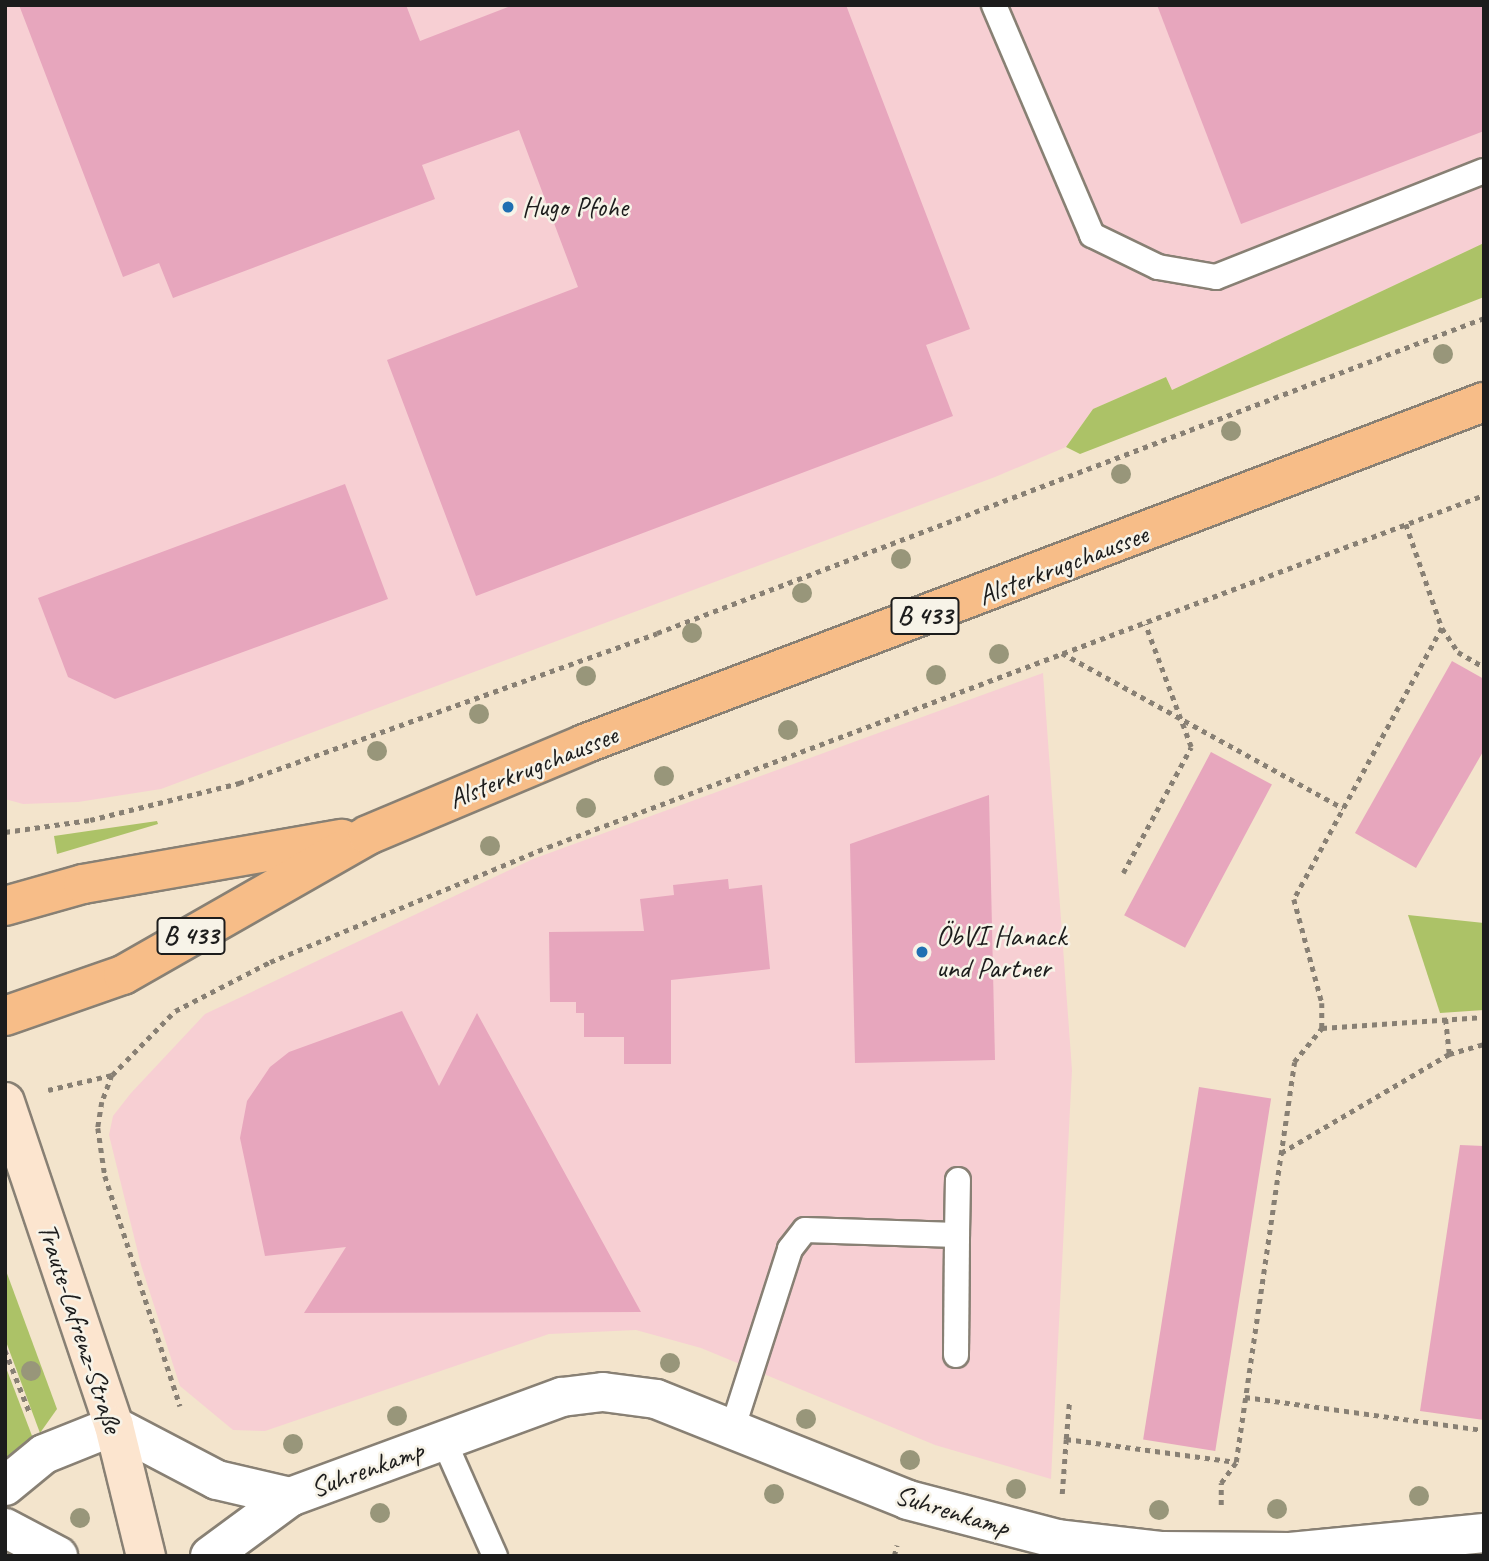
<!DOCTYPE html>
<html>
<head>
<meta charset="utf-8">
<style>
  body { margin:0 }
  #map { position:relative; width:1489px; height:1561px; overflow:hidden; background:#f3e4cc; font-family:Caveat,sans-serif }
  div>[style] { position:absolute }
  .built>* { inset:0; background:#f7cfd3 }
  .green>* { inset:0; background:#acc267 }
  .building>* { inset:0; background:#e7a6bd; transform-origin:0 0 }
  .path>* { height:4.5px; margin-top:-2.25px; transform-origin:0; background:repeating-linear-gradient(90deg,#888074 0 5px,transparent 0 10px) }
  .roads { filter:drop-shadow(2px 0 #888074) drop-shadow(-2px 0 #888074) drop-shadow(0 2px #888074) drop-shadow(0 -2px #888074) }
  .service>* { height:24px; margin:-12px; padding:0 12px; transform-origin:12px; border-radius:12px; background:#fff }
  .minor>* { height:38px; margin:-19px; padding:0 19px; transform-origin:19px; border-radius:19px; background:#fff }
  .secondary>* { height:38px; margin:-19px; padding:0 19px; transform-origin:19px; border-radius:19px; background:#fce5cf }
  .primary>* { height:38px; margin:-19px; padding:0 19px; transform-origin:19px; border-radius:19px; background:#f7bd88 }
  .trees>* { width:20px; height:20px; margin:-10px; border-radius:50%; background:#98967a }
  .dots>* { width:19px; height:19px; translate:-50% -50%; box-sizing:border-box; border:4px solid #f7f3e8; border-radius:50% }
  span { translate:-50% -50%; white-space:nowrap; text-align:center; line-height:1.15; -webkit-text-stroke:5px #f7f3e8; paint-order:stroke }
  .shield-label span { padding:2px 5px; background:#f7f3e8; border:2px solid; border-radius:5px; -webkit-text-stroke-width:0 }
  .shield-label { font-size:26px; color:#1c1c1c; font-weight:700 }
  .poi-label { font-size:28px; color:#1c1c1c }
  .left { translate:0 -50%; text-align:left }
  .street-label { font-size:28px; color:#1c1c1c }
  .frame { position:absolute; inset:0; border:7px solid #1c1c1c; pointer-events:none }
</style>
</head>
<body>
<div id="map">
  <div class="built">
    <i style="clip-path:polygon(5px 5px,1484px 5px,1484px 243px,1172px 390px,1166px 377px,1093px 409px,1066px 447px,995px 477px,161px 789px,78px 802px,23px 804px,5px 799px)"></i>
    <i style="clip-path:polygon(1043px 673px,1072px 1070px,1051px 1479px,935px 1445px,701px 1348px,636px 1330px,549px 1334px,265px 1431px,233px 1430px,180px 1386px,141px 1265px,109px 1135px,113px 1116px,131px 1093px,205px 1014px,533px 859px)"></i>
  </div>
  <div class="green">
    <i style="clip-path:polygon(1484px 243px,1484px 297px,1080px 454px,1066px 447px,1093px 409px,1166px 377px,1172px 390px)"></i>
    <i style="clip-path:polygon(157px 821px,158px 824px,57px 854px,54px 836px)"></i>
    <i style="clip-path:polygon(1408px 915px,1484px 923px,1484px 1010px,1440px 1013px)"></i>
    <i style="clip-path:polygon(5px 1268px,57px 1409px,40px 1433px,5px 1339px)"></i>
    <i style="clip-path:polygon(5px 1365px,34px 1441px,5px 1465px)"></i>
  </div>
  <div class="building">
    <i style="clip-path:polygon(19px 5px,406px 5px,420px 41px,513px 5px,846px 5px,970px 329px,926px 345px,953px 416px,476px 596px,387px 360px,578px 287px,519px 130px,422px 165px,435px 199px,173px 298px,159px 263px,123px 277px)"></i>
    <i style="clip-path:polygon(1157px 5px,1484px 5px,1484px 131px,1241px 224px)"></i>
    <i style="clip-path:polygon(345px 484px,388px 599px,115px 699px,68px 677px,38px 598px)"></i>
    <i style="clip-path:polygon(1452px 661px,1484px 679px,1484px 750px,1416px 868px,1355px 833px)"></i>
    <i style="left:1211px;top:752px;width:69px;height:185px;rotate:28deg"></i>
    <i style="clip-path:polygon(989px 795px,995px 1060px,855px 1063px,850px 844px)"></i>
    <i style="clip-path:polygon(728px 879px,729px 889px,762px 885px,770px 969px,671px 980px,671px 1064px,624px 1064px,624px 1037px,584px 1037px,584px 1013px,576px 1013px,576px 1002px,550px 1002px,549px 932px,644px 931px,640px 899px,674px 895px,673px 885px)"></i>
    <i style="clip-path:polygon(402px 1011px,439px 1086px,477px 1013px,641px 1312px,304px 1313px,346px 1247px,265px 1256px,240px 1138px,247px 1101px,270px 1067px,289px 1052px)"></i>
    <i style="left:1199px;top:1087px;width:73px;height:357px;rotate:9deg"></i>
    <i style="clip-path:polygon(1460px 1145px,1484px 1146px,1484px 1420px,1420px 1411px)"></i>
  </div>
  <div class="path">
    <i style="left:1406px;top:524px;width:110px;rotate:70.9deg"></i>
    <i style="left:1442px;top:628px;width:309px;rotate:118.6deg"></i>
    <i style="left:1294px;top:899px;width:108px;rotate:74.9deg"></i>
    <i style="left:1322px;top:1003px;width:25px;rotate:90deg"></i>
    <i style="left:1322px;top:1028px;width:162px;rotate:-3.9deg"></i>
    <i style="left:1442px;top:628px;width:29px;rotate:56deg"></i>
    <i style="left:1458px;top:652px;width:30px;rotate:30deg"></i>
    <i style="left:1062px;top:653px;width:321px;rotate:28.9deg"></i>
    <i style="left:5px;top:832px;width:86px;rotate:-8deg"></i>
    <i style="left:90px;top:820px;width:154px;rotate:-13.9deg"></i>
    <i style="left:239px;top:783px;width:444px;rotate:-19.7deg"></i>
    <i style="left:657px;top:633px;width:885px;rotate:-20.85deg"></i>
    <i style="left:1123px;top:873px;width:143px;rotate:-61.6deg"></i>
    <i style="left:1191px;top:747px;width:131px;rotate:-110.5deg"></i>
    <i style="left:1449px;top:1054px;width:36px;rotate:-16deg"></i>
    <i style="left:112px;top:1075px;width:29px;rotate:110deg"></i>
    <i style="left:102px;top:1102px;width:26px;rotate:99deg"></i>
    <i style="left:98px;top:1128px;width:49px;rotate:81.7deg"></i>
    <i style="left:105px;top:1176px;width:242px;rotate:71.9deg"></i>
    <i style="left:48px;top:1090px;width:66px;rotate:-13.2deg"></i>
    <i style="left:112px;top:1075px;width:90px;rotate:-45.5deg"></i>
    <i style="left:175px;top:1011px;width:107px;rotate:-27.3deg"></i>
    <i style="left:270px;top:962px;width:301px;rotate:-22.5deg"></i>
    <i style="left:548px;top:847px;width:1000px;rotate:-20.61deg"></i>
    <i style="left:1281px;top:1153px;width:195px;rotate:-30.5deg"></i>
    <i style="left:1449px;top:1054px;width:36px;rotate:-96deg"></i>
    <i style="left:5px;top:1350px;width:66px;rotate:68.5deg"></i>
    <i style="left:1245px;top:1397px;width:241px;rotate:7.9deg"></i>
    <i style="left:1066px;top:1439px;width:36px;rotate:-85deg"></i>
    <i style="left:1062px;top:1494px;width:55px;rotate:-85.8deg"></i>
    <i style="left:1066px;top:1439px;width:172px;rotate:7.7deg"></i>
    <i style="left:1221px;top:1505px;width:22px;rotate:-90deg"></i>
    <i style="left:1221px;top:1483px;width:26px;rotate:-54deg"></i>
    <i style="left:1236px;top:1462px;width:404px;rotate:-81.7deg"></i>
    <i style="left:1294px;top:1062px;width:44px;rotate:-50.5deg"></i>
    <i style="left:894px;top:1556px;width:11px;rotate:-75deg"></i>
  </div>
  <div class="roads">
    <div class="service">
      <i style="left:994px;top:5px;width:250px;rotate:66.9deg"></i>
      <i style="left:1092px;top:235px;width:73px;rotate:25.9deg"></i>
      <i style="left:1158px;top:267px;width:59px;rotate:9.8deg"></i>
      <i style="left:1216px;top:277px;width:288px;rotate:-21.6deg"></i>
      <i style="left:956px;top:1355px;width:120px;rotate:-89.5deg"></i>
      <i style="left:732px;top:1430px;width:190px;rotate:-72.2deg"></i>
      <i style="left:790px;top:1249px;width:24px;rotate:-52deg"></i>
      <i style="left:805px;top:1230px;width:152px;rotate:1.9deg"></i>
      <i style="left:957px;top:1235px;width:55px;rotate:-89deg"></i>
      <i style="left:444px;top:1441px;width:126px;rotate:66.1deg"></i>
    </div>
    <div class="minor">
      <i style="left:5px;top:1486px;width:50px;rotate:-39.4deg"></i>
      <i style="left:44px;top:1454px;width:75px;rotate:-21.8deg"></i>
      <i style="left:114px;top:1426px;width:116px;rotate:27.7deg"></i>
      <i style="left:217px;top:1480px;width:75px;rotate:13.1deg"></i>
      <i style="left:5px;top:1528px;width:60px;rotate:27.8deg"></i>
      <i style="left:210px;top:1556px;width:99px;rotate:-36.4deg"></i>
      <i style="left:290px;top:1497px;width:290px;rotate:-20.2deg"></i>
      <i style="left:562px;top:1397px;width:41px;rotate:-7deg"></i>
      <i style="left:603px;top:1392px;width:53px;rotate:7.5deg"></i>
      <i style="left:656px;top:1399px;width:271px;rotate:21.8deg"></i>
      <i style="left:908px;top:1500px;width:155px;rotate:14.6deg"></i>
      <i style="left:1058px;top:1539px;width:105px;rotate:6.6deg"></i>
      <i style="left:1162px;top:1551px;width:128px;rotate:0.4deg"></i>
      <i style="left:1290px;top:1552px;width:195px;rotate:-5.6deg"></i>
    </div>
    <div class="secondary">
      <i style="left:5px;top:1102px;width:342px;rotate:71.4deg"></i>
      <i style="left:114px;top:1426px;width:134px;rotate:76.2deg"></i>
    </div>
    <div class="primary">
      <i style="left:5px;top:906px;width:81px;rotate:-15.8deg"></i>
      <i style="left:83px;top:884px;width:263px;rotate:-9.9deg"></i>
      <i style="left:5px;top:1016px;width:125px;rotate:-19.2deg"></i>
      <i style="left:123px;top:975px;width:282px;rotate:-29.7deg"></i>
      <i style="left:368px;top:835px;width:234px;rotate:-22.8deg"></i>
      <i style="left:584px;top:744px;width:963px;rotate:-20.81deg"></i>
    </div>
  </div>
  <div class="trees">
    <i style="left:1443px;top:354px"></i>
    <i style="left:1231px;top:431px"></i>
    <i style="left:1121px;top:474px"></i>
    <i style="left:901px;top:559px"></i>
    <i style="left:802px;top:593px"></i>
    <i style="left:692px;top:633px"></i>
    <i style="left:999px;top:654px"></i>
    <i style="left:936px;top:675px"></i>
    <i style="left:586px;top:676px"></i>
    <i style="left:479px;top:714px"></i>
    <i style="left:788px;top:730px"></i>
    <i style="left:377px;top:751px"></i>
    <i style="left:664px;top:776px"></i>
    <i style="left:586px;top:808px"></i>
    <i style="left:490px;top:846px"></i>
    <i style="left:670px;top:1363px"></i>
    <i style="left:31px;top:1371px"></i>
    <i style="left:397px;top:1416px"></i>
    <i style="left:806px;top:1419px"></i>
    <i style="left:293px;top:1444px"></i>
    <i style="left:910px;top:1460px"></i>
    <i style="left:1016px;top:1489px"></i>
    <i style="left:774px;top:1494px"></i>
    <i style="left:1419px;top:1496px"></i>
    <i style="left:1277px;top:1509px"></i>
    <i style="left:1159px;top:1510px"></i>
    <i style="left:380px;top:1513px"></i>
    <i style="left:80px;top:1518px"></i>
  </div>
  <div class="dots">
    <i style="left:508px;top:207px;background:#1f6fb2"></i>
    <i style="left:922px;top:952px;background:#1f6fb2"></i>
  </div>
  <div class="shield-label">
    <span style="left:925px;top:616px">B 433</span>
    <span style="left:191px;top:936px">B 433</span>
  </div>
  <div class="poi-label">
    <span class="left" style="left:522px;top:207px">Hugo Pfohe</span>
    <span class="left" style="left:936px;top:952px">ÖbVI Hanack<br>und Partner</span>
  </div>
  <div class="street-label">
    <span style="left:1063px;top:565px;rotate:-21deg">Alsterkrugchaussee</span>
    <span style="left:533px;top:767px;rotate:-22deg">Alsterkrugchaussee</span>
    <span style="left:80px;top:1328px;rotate:72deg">Traute-Lafrenz-Straße</span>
    <span style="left:367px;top:1469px;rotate:-20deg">Suhrenkamp</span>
    <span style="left:952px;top:1511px;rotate:17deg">Suhrenkamp</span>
  </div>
  <div class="frame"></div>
</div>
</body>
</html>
